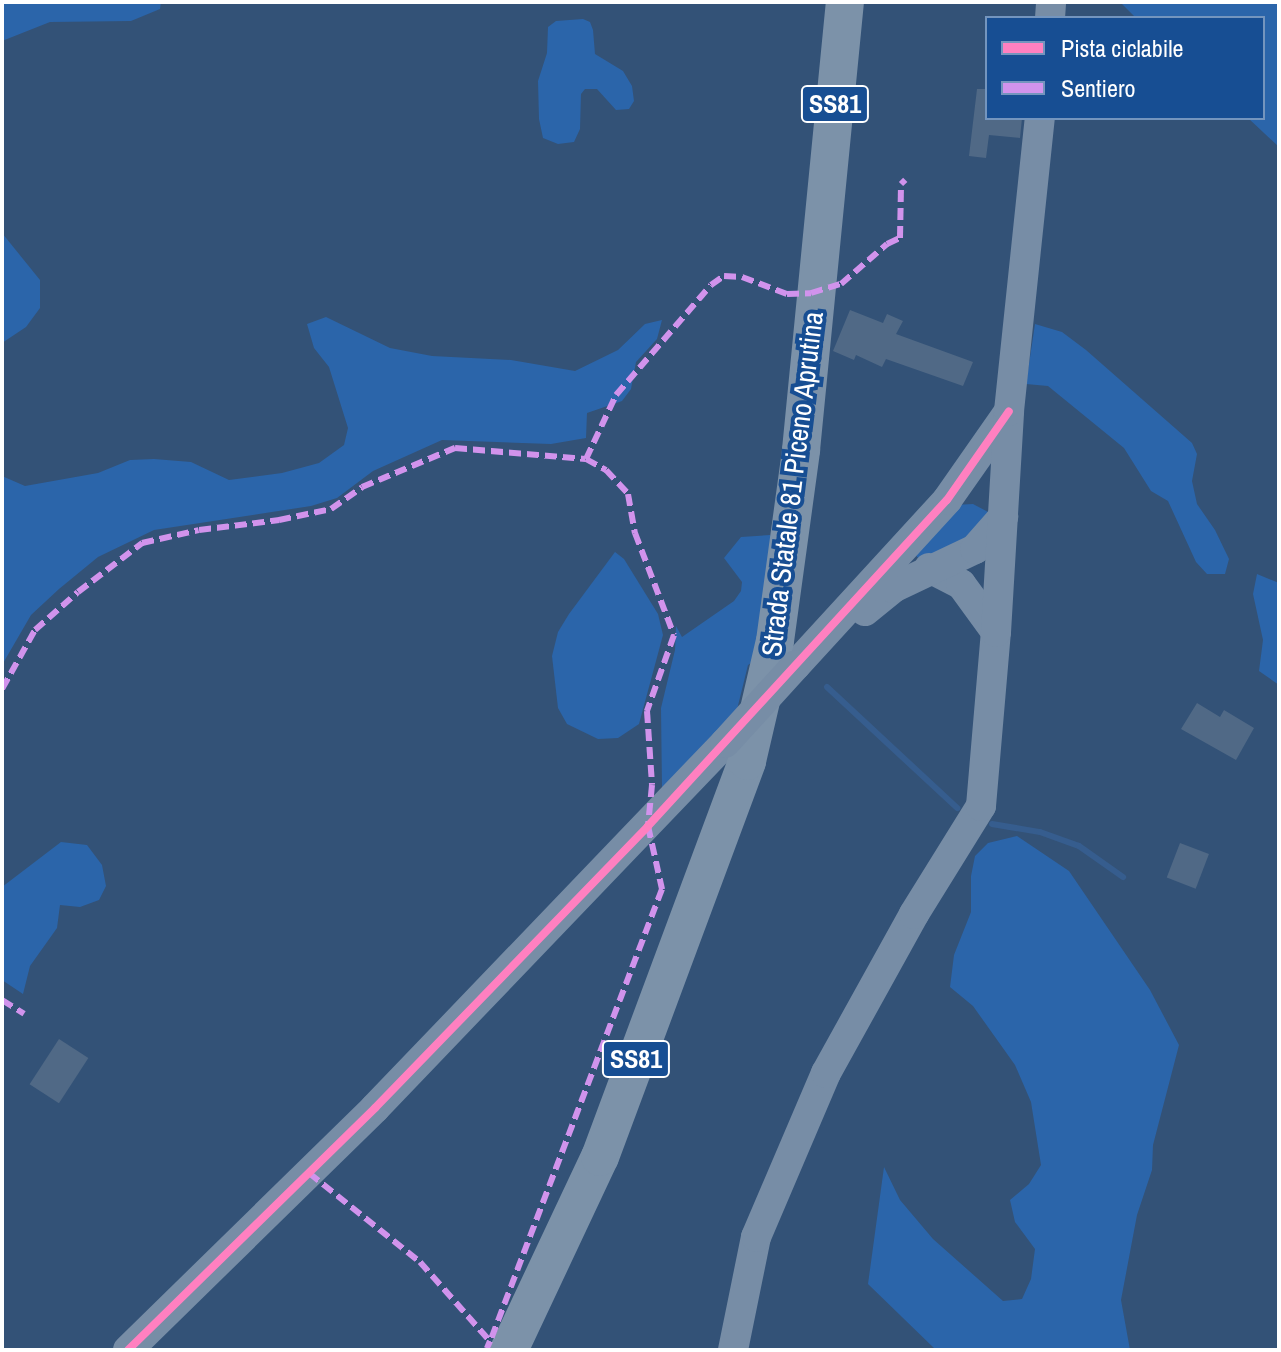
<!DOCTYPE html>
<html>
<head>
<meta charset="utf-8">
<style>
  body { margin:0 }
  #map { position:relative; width:1281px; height:1352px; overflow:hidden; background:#335277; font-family:"Archivo Narrow",sans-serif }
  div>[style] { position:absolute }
  .green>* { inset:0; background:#2b65aa }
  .stream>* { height:6px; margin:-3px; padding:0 3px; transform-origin:3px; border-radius:3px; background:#365d8e }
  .building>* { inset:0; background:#506986; transform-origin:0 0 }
  .secondary>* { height:30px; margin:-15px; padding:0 15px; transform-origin:15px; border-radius:15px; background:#778da6 }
  .highway>* { height:38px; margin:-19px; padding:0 19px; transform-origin:19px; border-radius:19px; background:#7c92a9 }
  .secondary-bridge>* { height:30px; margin:-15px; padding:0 15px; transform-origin:15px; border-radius:15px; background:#778da6 }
  .quiet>* { height:6px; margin-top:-3px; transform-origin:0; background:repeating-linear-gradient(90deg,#d193ec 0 12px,transparent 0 18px) }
  .cycleway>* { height:8px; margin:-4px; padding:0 4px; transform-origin:4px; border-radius:4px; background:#ff80c0 }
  span { translate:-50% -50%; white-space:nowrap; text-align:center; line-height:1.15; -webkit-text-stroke:8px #174e93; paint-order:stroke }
  .shield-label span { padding:2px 6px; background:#174e93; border:2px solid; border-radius:6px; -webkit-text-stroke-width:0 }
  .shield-label { font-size:26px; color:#fff; font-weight:700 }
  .street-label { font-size:28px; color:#fff }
  .frame { position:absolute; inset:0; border:4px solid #fff; pointer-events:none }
  .legend { position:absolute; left:985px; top:16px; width:280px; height:104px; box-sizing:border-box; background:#174e93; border:2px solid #7495be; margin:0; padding:10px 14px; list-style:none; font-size:24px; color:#fff }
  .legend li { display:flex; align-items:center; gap:16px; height:40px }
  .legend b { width:40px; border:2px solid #7495be }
</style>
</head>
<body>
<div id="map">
  <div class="green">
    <i style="clip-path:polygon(2px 2px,161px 2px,160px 9px,131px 21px,50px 22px,2px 41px)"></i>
    <i style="clip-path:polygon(1120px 2px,1279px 2px,1279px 147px,1248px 118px,1263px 118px,1263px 18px,1136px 18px)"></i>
    <i style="clip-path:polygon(583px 19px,590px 22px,593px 30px,595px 54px,623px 71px,632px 86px,634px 101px,629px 109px,616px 110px,597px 89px,585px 89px,581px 94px,580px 129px,574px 142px,558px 144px,543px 138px,539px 119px,538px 81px,547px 53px,548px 27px,556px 21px)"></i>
    <i style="clip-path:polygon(2px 233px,40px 280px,40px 308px,26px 327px,2px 343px)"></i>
    <i style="clip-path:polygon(326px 317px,390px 348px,432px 356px,511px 360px,575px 371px,618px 350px,645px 324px,662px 320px,657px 339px,636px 362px,631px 389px,622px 401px,587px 413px,586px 438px,551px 444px,442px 440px,373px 471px,337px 498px,311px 506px,154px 530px,98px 557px,59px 589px,31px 615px,2px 665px,2px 476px,25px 486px,98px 473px,130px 460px,154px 459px,191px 462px,229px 480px,282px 473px,319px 463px,344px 445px,348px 428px,329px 367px,314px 348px,307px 324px)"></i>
    <i style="clip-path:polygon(1035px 324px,1062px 332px,1086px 350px,1192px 443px,1197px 454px,1192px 481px,1197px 504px,1215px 530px,1229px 559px,1225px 574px,1207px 574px,1196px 562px,1168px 501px,1151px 491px,1124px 448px,1048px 386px,1026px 384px)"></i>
    <i style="clip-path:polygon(973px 504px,990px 513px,988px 529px,921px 559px,917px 557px,915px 552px,954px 505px)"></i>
    <i style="clip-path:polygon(770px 535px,780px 546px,763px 656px,748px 665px,731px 734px,662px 788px,661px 708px,675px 650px,676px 626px,682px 637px,734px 601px,741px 591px,742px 582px,724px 558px,741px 537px)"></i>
    <i style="clip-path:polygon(615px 552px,624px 559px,658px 614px,663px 635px,639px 724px,618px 738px,598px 739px,567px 724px,558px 708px,552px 656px,558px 632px,569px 614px)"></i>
    <i style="clip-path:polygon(1257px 574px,1279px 583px,1279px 685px,1259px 671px,1263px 640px,1253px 594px)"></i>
    <i style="clip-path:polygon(1017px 836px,1069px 871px,1150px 990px,1179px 1045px,1153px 1145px,1152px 1170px,1137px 1215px,1121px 1300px,1130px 1350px,936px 1350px,868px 1284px,884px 1167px,900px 1200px,933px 1239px,1003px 1301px,1022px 1299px,1031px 1279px,1035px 1249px,1015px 1222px,1010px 1200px,1029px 1184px,1041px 1165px,1031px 1102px,1015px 1065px,973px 1006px,950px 987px,954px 955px,971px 912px,971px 876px,975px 856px,988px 843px)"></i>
    <i style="clip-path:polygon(61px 842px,87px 845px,102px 865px,106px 886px,99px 900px,80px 907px,60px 905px,57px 928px,30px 966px,23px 994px,2px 980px,2px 887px)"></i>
  </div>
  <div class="stream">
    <i style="left:827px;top:687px;width:178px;rotate:42.9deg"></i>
    <i style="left:992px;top:824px;width:49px;rotate:9.5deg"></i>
    <i style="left:1040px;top:832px;width:41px;rotate:19.7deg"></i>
    <i style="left:1079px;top:846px;width:54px;rotate:35.2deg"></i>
  </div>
  <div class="building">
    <i style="clip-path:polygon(977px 89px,987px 89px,987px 118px,1022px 118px,1020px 138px,989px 135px,986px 158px,969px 156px)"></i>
    <i style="clip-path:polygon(850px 310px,883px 323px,887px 314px,903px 321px,896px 334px,973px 362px,963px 386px,886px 359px,882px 367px,856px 355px,854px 360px,833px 351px)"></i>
    <i style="clip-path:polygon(1197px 703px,1220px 717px,1224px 710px,1254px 728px,1236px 760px,1181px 729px)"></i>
    <i style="left:1180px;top:843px;width:31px;height:37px;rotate:21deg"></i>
    <i style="left:59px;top:1039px;width:35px;height:54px;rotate:33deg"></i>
  </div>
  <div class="secondary">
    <i style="left:1050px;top:18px;width:16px;rotate:-86deg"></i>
    <i style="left:929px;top:568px;width:36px;rotate:27deg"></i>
    <i style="left:961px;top:584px;width:59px;rotate:53.9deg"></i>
    <i style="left:865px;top:611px;width:36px;rotate:-39deg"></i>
    <i style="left:893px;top:588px;width:91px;rotate:-25.4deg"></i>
    <i style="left:975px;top:549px;width:43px;rotate:-48.8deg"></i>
    <i style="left:796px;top:665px;width:224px;rotate:-47.5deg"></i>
    <i style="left:947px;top:500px;width:106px;rotate:-55deg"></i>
    <i style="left:128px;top:1350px;width:346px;rotate:-44.4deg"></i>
    <i style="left:375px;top:1108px;width:506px;rotate:-46.2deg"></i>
    <i style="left:733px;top:1350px;width:115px;rotate:-78.5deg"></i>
    <i style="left:756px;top:1237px;width:178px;rotate:-66.9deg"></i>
    <i style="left:826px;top:1073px;width:182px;rotate:-61deg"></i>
    <i style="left:914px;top:914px;width:127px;rotate:-58.2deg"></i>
    <i style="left:981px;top:806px;width:175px;rotate:-85.1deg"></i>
    <i style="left:996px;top:632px;width:221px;rotate:-86.6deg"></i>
    <i style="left:1009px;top:411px;width:295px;rotate:-84deg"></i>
  </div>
  <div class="highway">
    <i style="left:509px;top:1350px;width:213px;rotate:-64.8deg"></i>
    <i style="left:600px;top:1157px;width:422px;rotate:-69.6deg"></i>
    <i style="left:747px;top:761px;width:123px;rotate:-76.9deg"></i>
    <i style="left:775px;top:641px;width:193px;rotate:-82.2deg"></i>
    <i style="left:801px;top:450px;width:450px;rotate:-84.4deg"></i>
  </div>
  <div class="secondary-bridge">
    <i style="left:725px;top:743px;width:105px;rotate:-47.7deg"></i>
  </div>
  <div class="quiet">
    <i style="left:586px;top:459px;width:71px;rotate:-64.9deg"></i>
    <i style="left:616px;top:395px;width:145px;rotate:-49.2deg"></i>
    <i style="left:711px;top:285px;width:16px;rotate:-35deg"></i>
    <i style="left:724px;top:276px;width:18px;rotate:3deg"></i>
    <i style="left:742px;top:277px;width:48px;rotate:20.7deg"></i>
    <i style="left:787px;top:294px;width:24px;rotate:-2deg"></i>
    <i style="left:811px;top:293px;width:31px;rotate:-17deg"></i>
    <i style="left:841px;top:284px;width:61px;rotate:-41deg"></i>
    <i style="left:887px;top:244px;width:14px;rotate:-25deg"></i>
    <i style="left:900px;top:238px;width:54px;rotate:-88.9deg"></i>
    <i style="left:901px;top:184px;width:6px;rotate:-45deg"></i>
    <i style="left:2px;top:689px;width:68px;rotate:-60.8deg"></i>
    <i style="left:35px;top:630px;width:57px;rotate:-41.5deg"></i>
    <i style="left:78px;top:592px;width:81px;rotate:-37.4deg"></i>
    <i style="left:142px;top:543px;width:58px;rotate:-12.8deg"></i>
    <i style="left:199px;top:530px;width:81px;rotate:-7.1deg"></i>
    <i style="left:279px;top:520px;width:53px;rotate:-11.9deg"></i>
    <i style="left:331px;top:509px;width:38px;rotate:-35deg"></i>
    <i style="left:362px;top:487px;width:101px;rotate:-22.8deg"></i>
    <i style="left:455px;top:448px;width:131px;rotate:4.8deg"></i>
    <i style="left:586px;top:459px;width:23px;rotate:29deg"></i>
    <i style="left:606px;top:470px;width:33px;rotate:47deg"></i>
    <i style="left:628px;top:494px;width:40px;rotate:80deg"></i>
    <i style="left:635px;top:533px;width:109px;rotate:69.1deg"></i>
    <i style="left:674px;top:635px;width:81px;rotate:109.6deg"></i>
    <i style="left:647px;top:711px;width:74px;rotate:86.1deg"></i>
    <i style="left:652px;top:785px;width:41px;rotate:95.6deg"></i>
    <i style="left:648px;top:826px;width:65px;rotate:77.5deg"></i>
    <i style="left:662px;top:889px;width:484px;rotate:110.8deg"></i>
    <i style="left:2px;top:1000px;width:26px;rotate:32deg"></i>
    <i style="left:309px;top:1173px;width:142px;rotate:38.7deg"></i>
    <i style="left:420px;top:1262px;width:106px;rotate:48.5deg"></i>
    <i style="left:490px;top:1341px;width:8px;rotate:113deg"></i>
  </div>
  <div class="cycleway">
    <i style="left:128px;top:1350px;width:346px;rotate:-44.4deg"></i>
    <i style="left:375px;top:1108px;width:392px;rotate:-45.9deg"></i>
    <i style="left:648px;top:826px;width:442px;rotate:-47.5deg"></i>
    <i style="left:947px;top:500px;width:108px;rotate:-55.1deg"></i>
  </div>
  <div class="shield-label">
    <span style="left:835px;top:104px">SS81</span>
    <span style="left:636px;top:1059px">SS81</span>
  </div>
  <div class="street-label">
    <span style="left:792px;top:484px;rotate:-83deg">Strada Statale 81 Piceno Aprutina</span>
  </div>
  <div class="frame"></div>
  <ul class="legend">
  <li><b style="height:10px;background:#ff80c0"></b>Pista ciclabile</li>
  <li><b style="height:10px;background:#d193ec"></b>Sentiero</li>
  </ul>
</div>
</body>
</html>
